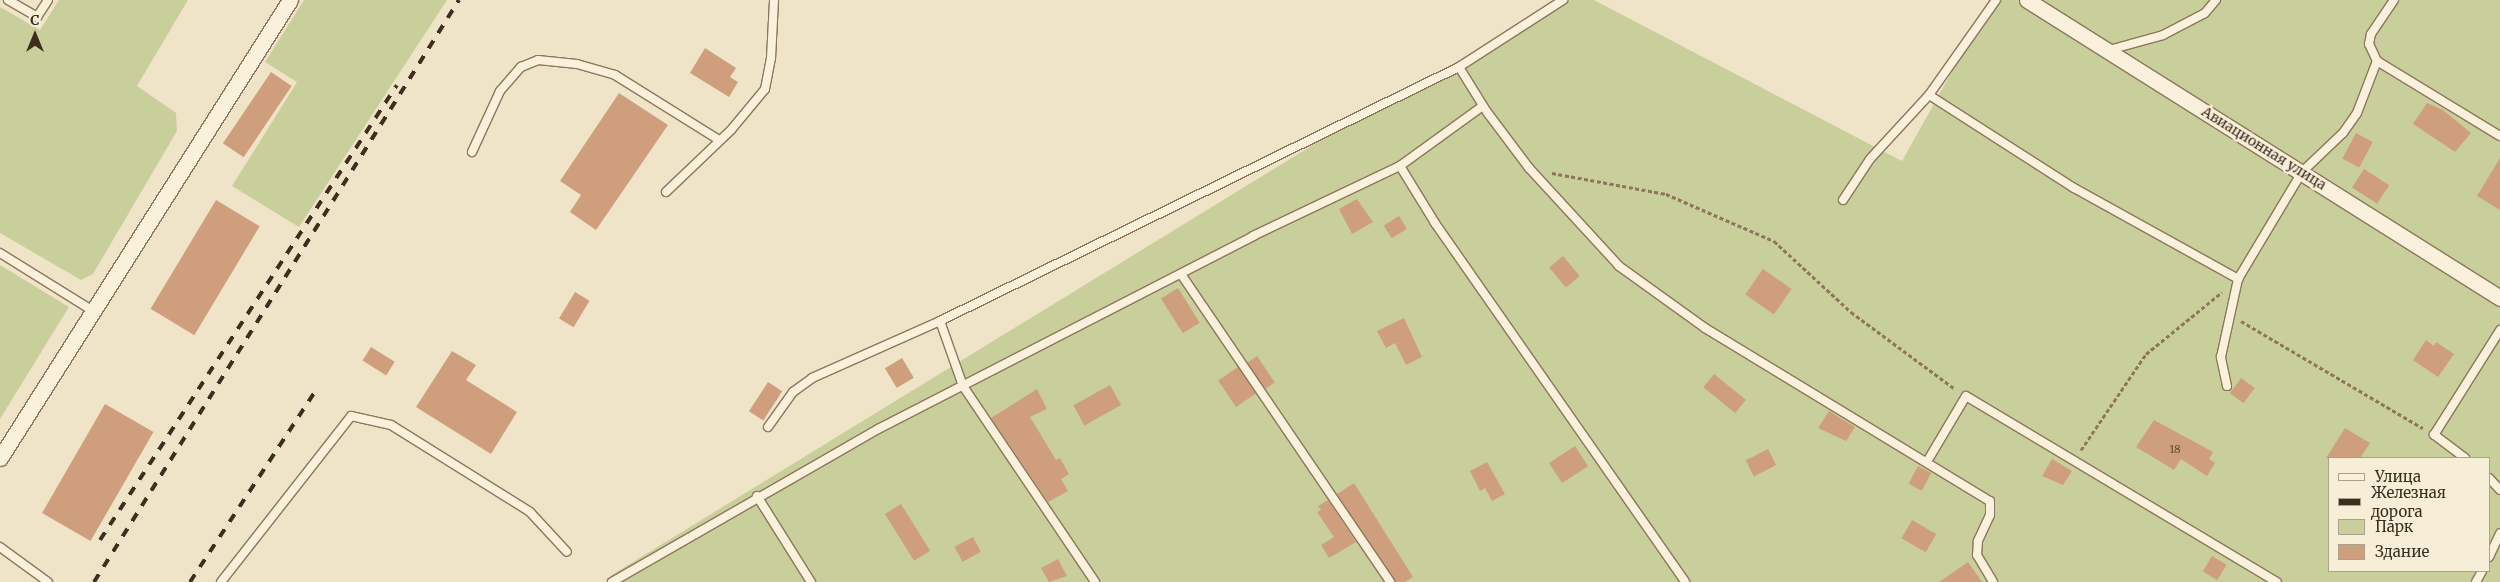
<!DOCTYPE html>
<html>
<head>
<meta charset="utf-8">
<style>
  body { margin:0 }
  #map { position:relative; width:2500px; height:582px; overflow:hidden; background:#f0e4c8; font-family:Merriweather,serif }
  div>[style] { position:absolute }
  .green>* { inset:0; background:#c9cf9b }
  .building>* { inset:0; background:#cf9f7d; transform-origin:0 0 }
  .path>* { height:3px; margin-top:-1.5px; transform-origin:0; background:repeating-linear-gradient(90deg,#8d765c 0 4px,transparent 0 6.5px) }
  .roads { filter:drop-shadow(1px 0 #8d765c) drop-shadow(-1px 0 #8d765c) drop-shadow(0 1px #8d765c) drop-shadow(0 -1px #8d765c) }
  .service>* { height:8px; margin:-4px; padding:0 4px; transform-origin:4px; border-radius:4px; background:#faf1dc }
  .minor>* { height:15px; margin:-7.5px; padding:0 7.5px; transform-origin:7.5px; border-radius:7.5px; background:#faf1dc }
  .rail>* { height:4px; margin-top:-2px; transform-origin:0; background:repeating-linear-gradient(90deg,#3d2e20 0 9px,transparent 0 18px) }
  span { translate:-50% -50%; white-space:nowrap; text-align:center; line-height:1.15; -webkit-text-stroke:4.5px #f7eed8; paint-order:stroke }
  .number-label { font-size:11px; color:#624a37 }
  .number-label span { -webkit-text-stroke-width:0 }
  .street-label { font-size:14px; color:#3d2e20 }
  .legend { position:absolute; left:2328px; top:457px; width:162px; height:115px; box-sizing:border-box; background:#f7eed8; border:1px solid #ada18e; margin:0; padding:6px 9px; list-style:none; font-size:15px; color:#3d2e20 }
  .legend li { display:flex; align-items:center; gap:10px; height:25px }
  .legend b { width:25px; border:1px solid #ada18e }
  .north { position:absolute; left:10px; top:10px; width:50px; height:50px; -webkit-text-stroke:4px #f7eed8; paint-order:stroke; rotate:0deg; font-size:14px; font-weight:700; line-height:20px; text-align:center; color:#3d2e20 }
  .north::after { content:''; display:block; margin:auto; width:18px; height:22px; background:#3d2e20; clip-path:polygon(50% 0,100% 100%,50% 72%,0 100%) }
</style>
</head>
<body>
<div id="map">
  <div class="green">
    <i style="clip-path:polygon(59px 0,188px 0,137px 86px,176px 113px,177px 131px,93px 274px,81px 280px,0 233px,0 7px,40px 30px)"></i>
    <i style="clip-path:polygon(304px 0,447px 0,299px 227px,232px 186px,297px 82px,265px 62px)"></i>
    <i style="clip-path:polygon(evenodd,1571px 0,1594px 0,1902px 161px,1992px 0,2500px 0,2500px 582px,615px 582px,610px 576px,1388px 99px,1571px 0,2329px 458px,2489px 458px,2489px 571px,2329px 571px,2329px 458px)"></i>
    <i style="clip-path:polygon(0 265px,69px 307px,0 419px)"></i>
  </div>
  <div class="building">
    <i style="clip-path:polygon(705px 48px,736px 68px,730px 77px,738px 82px,729px 97px,690px 73px)"></i>
    <i style="left:271px;top:72px;width:25px;height:86px;rotate:34deg"></i>
    <i style="clip-path:polygon(619px 93px,668px 125px,596px 230px,570px 212px,581px 195px,560px 181px)"></i>
    <i style="clip-path:polygon(2427px 103px,2443px 110px,2471px 133px,2455px 152px,2413px 124px)"></i>
    <i style="left:2356px;top:133px;width:19px;height:29px;rotate:28deg"></i>
    <i style="clip-path:polygon(2500px 158px,2500px 210px,2477px 196px)"></i>
    <i style="left:2364px;top:169px;width:30px;height:22px;rotate:33deg"></i>
    <i style="clip-path:polygon(1357px 199px,1373px 222px,1352px 234px,1339px 209px)"></i>
    <i style="left:216px;top:200px;width:51px;height:127px;rotate:31deg"></i>
    <i style="left:1399px;top:216px;width:15px;height:18px;rotate:58deg"></i>
    <i style="left:1563px;top:256px;width:26px;height:18px;rotate:50deg"></i>
    <i style="left:1763px;top:269px;width:35px;height:31px;rotate:35deg"></i>
    <i style="left:1178px;top:288px;width:41px;height:20px;rotate:58deg"></i>
    <i style="left:575px;top:292px;width:17px;height:31px;rotate:31deg"></i>
    <i style="clip-path:polygon(1404px 318px,1422px 357px,1406px 365px,1395px 343px,1386px 348px,1377px 331px)"></i>
    <i style="clip-path:polygon(2426px 340px,2434px 346px,2436px 342px,2454px 354px,2438px 377px,2413px 360px)"></i>
    <i style="left:371px;top:347px;width:28px;height:16px;rotate:32deg"></i>
    <i style="clip-path:polygon(452px 351px,476px 365px,466px 380px,517px 412px,491px 454px,416px 407px)"></i>
    <i style="left:1257px;top:356px;width:32px;height:12px;rotate:56deg"></i>
    <i style="left:902px;top:358px;width:23px;height:20px;rotate:59deg"></i>
    <i style="left:1238px;top:367px;width:32px;height:24px;rotate:56deg"></i>
    <i style="left:1714px;top:374px;width:41px;height:17px;rotate:39deg"></i>
    <i style="left:2241px;top:378px;width:17px;height:19px;rotate:36deg"></i>
    <i style="left:768px;top:382px;width:17px;height:35px;rotate:33deg"></i>
    <i style="left:1110px;top:385px;width:23px;height:42px;rotate:61deg"></i>
    <i style="clip-path:polygon(1037px 389px,1047px 409px,1030px 417px,1056px 460px,1060px 458px,1069px 474px,1061px 479px,1068px 491px,1048px 502px,991px 418px)"></i>
    <i style="left:105px;top:404px;width:56px;height:126px;rotate:30deg"></i>
    <i style="clip-path:polygon(1829px 411px,1855px 427px,1846px 441px,1818px 428px)"></i>
    <i style="clip-path:polygon(2154px 420px,2213px 452px,2209px 459px,2215px 463px,2207px 476px,2181px 459px,2174px 470px,2136px 447px)"></i>
    <i style="clip-path:polygon(2345px 428px,2370px 443px,2360px 458px,2326px 458px)"></i>
    <i style="left:1575px;top:446px;width:24px;height:31px;rotate:57deg"></i>
    <i style="left:1768px;top:449px;width:18px;height:25px;rotate:63deg"></i>
    <i style="clip-path:polygon(2052px 459px,2072px 471px,2063px 485px,2042px 476px)"></i>
    <i style="clip-path:polygon(1487px 462px,1505px 494px,1492px 501px,1485px 488px,1480px 491px,1470px 471px)"></i>
    <i style="left:1918px;top:466px;width:15px;height:20px;rotate:28deg"></i>
    <i style="clip-path:polygon(1354px 483px,1413px 577px,1405px 582px,1396px 582px,1337px 494px)"></i>
    <i style="clip-path:polygon(1328px 500px,1356px 542px,1329px 558px,1321px 545px,1334px 537px,1317px 512px,1321px 510px,1318px 506px)"></i>
    <i style="left:901px;top:504px;width:55px;height:19px;rotate:58deg"></i>
    <i style="left:1912px;top:520px;width:28px;height:21px;rotate:30deg"></i>
    <i style="left:973px;top:537px;width:17px;height:21px;rotate:62deg"></i>
    <i style="left:2212px;top:556px;width:17px;height:18px;rotate:31deg"></i>
    <i style="clip-path:polygon(1058px 559px,1067px 576px,1049px 582px,1041px 568px)"></i>
    <i style="clip-path:polygon(1968px 562px,1982px 582px,1939px 582px)"></i>
  </div>
  <div class="path">
    <i style="left:1552px;top:173px;width:116px;rotate:10.4deg"></i>
    <i style="left:1666px;top:194px;width:118px;rotate:23.5deg"></i>
    <i style="left:1774px;top:241px;width:105px;rotate:42.7deg"></i>
    <i style="left:1851px;top:312px;width:129px;rotate:36.5deg"></i>
    <i style="left:2241px;top:321px;width:211px;rotate:30.5deg"></i>
    <i style="left:2081px;top:450px;width:116px;rotate:-55.9deg"></i>
    <i style="left:2146px;top:354px;width:98px;rotate:-39.2deg"></i>
  </div>
  <div class="roads">
    <div class="service">
      <i style="left:8px;top:0;width:34px;rotate:30deg"></i>
      <i style="left:37px;top:17px;width:20px;rotate:-57deg"></i>
      <i style="left:2109px;top:50px;width:56px;rotate:-15.5deg"></i>
      <i style="left:2163px;top:35px;width:47px;rotate:-27.6deg"></i>
      <i style="left:2205px;top:13px;width:17px;rotate:-50deg"></i>
      <i style="left:2377px;top:61px;width:19px;rotate:-115deg"></i>
      <i style="left:2369px;top:44px;width:10px;rotate:-79deg"></i>
      <i style="left:2371px;top:34px;width:41px;rotate:-55.9deg"></i>
      <i style="left:1459px;top:67px;width:53px;rotate:58.1deg"></i>
      <i style="left:1487px;top:112px;width:70px;rotate:53.1deg"></i>
      <i style="left:1529px;top:168px;width:133px;rotate:47.4deg"></i>
      <i style="left:1619px;top:266px;width:106px;rotate:35.8deg"></i>
      <i style="left:1705px;top:328px;width:333px;rotate:31.3deg"></i>
      <i style="left:1990px;top:501px;width:14px;rotate:90deg"></i>
      <i style="left:1990px;top:515px;width:29px;rotate:115deg"></i>
      <i style="left:1978px;top:541px;width:14px;rotate:94deg"></i>
      <i style="left:1977px;top:555px;width:31px;rotate:59deg"></i>
      <i style="left:1929px;top:95px;width:172px;rotate:32.7deg"></i>
      <i style="left:2074px;top:188px;width:188px;rotate:29deg"></i>
      <i style="left:472px;top:152px;width:67px;rotate:-65.3deg"></i>
      <i style="left:500px;top:91px;width:32px;rotate:-49deg"></i>
      <i style="left:521px;top:67px;width:18px;rotate:-22deg"></i>
      <i style="left:538px;top:60px;width:39px;rotate:6deg"></i>
      <i style="left:577px;top:64px;width:40px;rotate:16deg"></i>
      <i style="left:615px;top:75px;width:123px;rotate:32deg"></i>
      <i style="left:1400px;top:166px;width:67px;rotate:58.4deg"></i>
      <i style="left:1435px;top:223px;width:437px;rotate:55.1deg"></i>
      <i style="left:666px;top:192px;width:90px;rotate:-43.6deg"></i>
      <i style="left:731px;top:130px;width:53px;rotate:-50.3deg"></i>
      <i style="left:765px;top:89px;width:32px;rotate:-79deg"></i>
      <i style="left:771px;top:58px;width:58px;rotate:-87deg"></i>
      <i style="left:1843px;top:200px;width:49px;rotate:-56.6deg"></i>
      <i style="left:1870px;top:159px;width:87px;rotate:-47.3deg"></i>
      <i style="left:1929px;top:95px;width:116px;rotate:-54.8deg"></i>
      <i style="left:0;top:253px;width:110px;rotate:31.9deg"></i>
      <i style="left:1181px;top:274px;width:372px;rotate:55.8deg"></i>
      <i style="left:940px;top:321px;width:69px;rotate:70.5deg"></i>
      <i style="left:963px;top:386px;width:236px;rotate:56deg"></i>
      <i style="left:2227px;top:386px;width:30px;rotate:-102deg"></i>
      <i style="left:2221px;top:357px;width:80px;rotate:-77.7deg"></i>
      <i style="left:2238px;top:279px;width:125px;rotate:-59.1deg"></i>
      <i style="left:2302px;top:172px;width:57px;rotate:-43.6deg"></i>
      <i style="left:2343px;top:133px;width:24px;rotate:-55deg"></i>
      <i style="left:2357px;top:113px;width:56px;rotate:-69deg"></i>
      <i style="left:2377px;top:61px;width:144px;rotate:31.4deg"></i>
      <i style="left:768px;top:427px;width:43px;rotate:-54.5deg"></i>
      <i style="left:793px;top:392px;width:24px;rotate:-36deg"></i>
      <i style="left:812px;top:378px;width:140px;rotate:-24deg"></i>
      <i style="left:940px;top:321px;width:578px;rotate:-26.08deg"></i>
      <i style="left:1459px;top:67px;width:124px;rotate:-32.8deg"></i>
      <i style="left:2465px;top:458px;width:39px;rotate:-143deg"></i>
      <i style="left:2434px;top:435px;width:124px;rotate:-57.8deg"></i>
      <i style="left:1928px;top:460px;width:74px;rotate:-59.3deg"></i>
      <i style="left:1966px;top:396px;width:362px;rotate:30.9deg"></i>
      <i style="left:2489px;top:478px;width:16px;rotate:47deg"></i>
      <i style="left:757px;top:496px;width:102px;rotate:57.9deg"></i>
      <i style="left:0;top:547px;width:59px;rotate:36.1deg"></i>
      <i style="left:2489px;top:557px;width:26px;rotate:-65deg"></i>
      <i style="left:221px;top:582px;width:211px;rotate:-51.9deg"></i>
      <i style="left:351px;top:416px;width:41px;rotate:12.7deg"></i>
      <i style="left:391px;top:425px;width:164px;rotate:32deg"></i>
      <i style="left:530px;top:512px;width:54px;rotate:47.2deg"></i>
      <i style="left:612px;top:582px;width:309px;rotate:-29.9deg"></i>
      <i style="left:880px;top:428px;width:420px;rotate:-27.2deg"></i>
      <i style="left:1253px;top:236px;width:163px;rotate:-25.5deg"></i>
      <i style="left:1400px;top:166px;width:102px;rotate:-35.9deg"></i>
      <i style="left:2476px;top:582px;width:13px;rotate:-61deg"></i>
    </div>
    <div class="minor">
      <i style="left:2027px;top:0;width:559px;rotate:32.21deg"></i>
      <i style="left:0;top:458px;width:542px;rotate:-57.66deg"></i>
    </div>
  </div>
  <div class="rail">
    <i style="left:100px;top:540px;width:543px;rotate:-56.87deg"></i>
    <i style="left:94px;top:582px;width:687px;rotate:-57.91deg"></i>
    <i style="left:190px;top:582px;width:231px;rotate:-56.7deg"></i>
  </div>
  <div class="number-label">
    <span style="left:2175px;top:449px">18</span>
  </div>
  <div class="street-label">
    <span style="left:2264px;top:148px;rotate:32deg">Авиационная улица</span>
  </div>
  <ul class="legend">
  <li><b style="height:6px;background:#faf1dc"></b>Улица</li>
  <li><b style="height:6px;background:#3d2e20"></b>Железная дорога</li>
  <li><b style="height:14px;background:#c9cf9b"></b>Парк</li>
  <li><b style="height:14px;background:#cf9f7d"></b>Здание</li>
  </ul>
  <div class="north">С</div>
</div>
</body>
</html>
